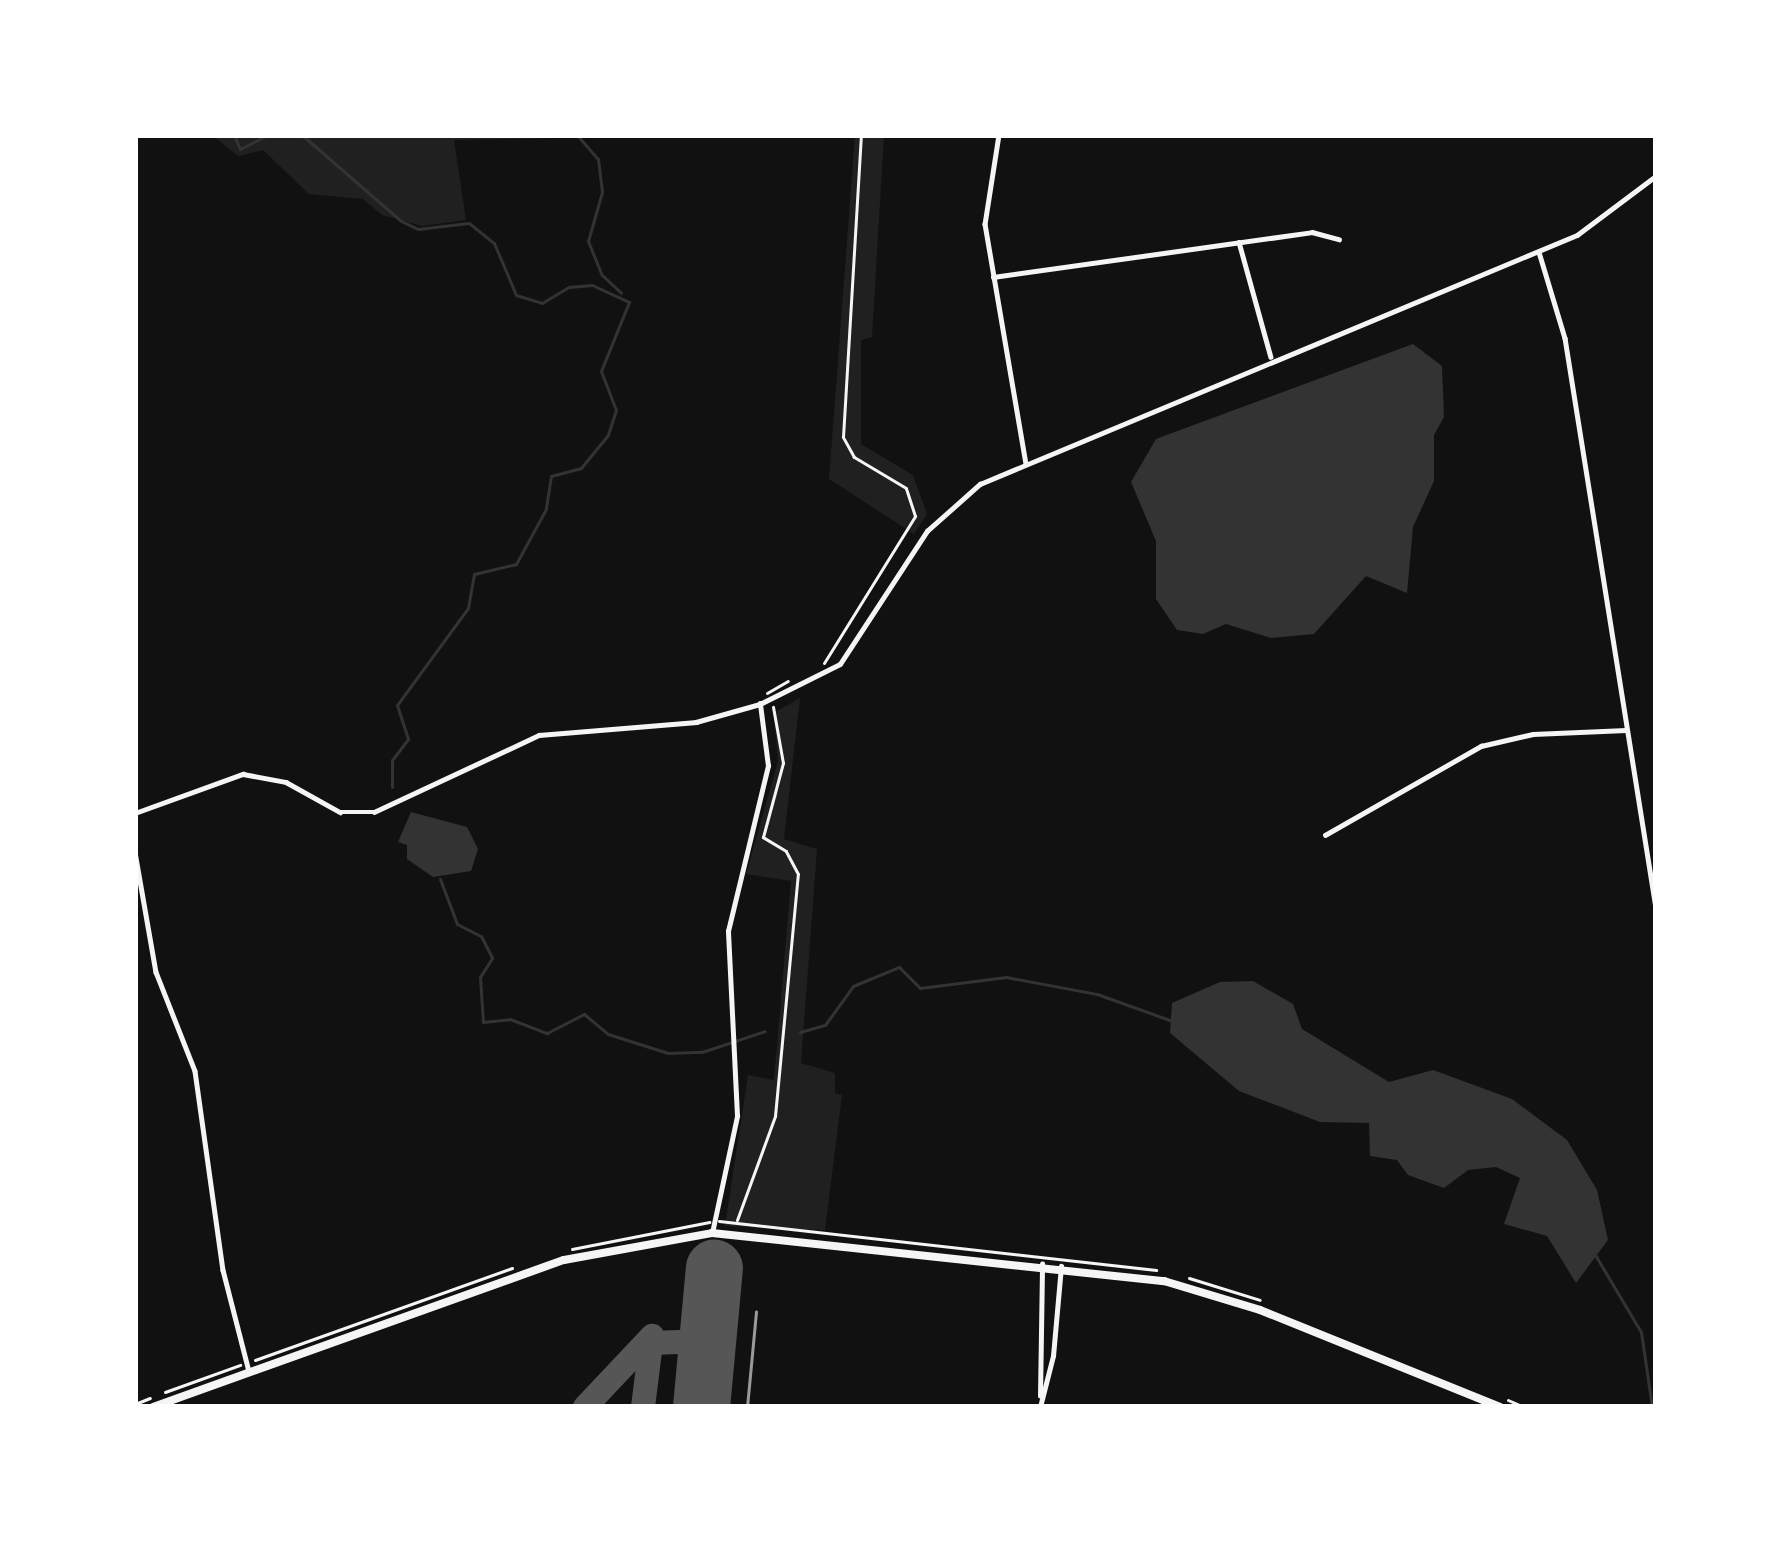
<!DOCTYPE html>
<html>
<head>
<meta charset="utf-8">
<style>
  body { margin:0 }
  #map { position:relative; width:1791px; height:1542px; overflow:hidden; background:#111; font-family:Ubuntu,sans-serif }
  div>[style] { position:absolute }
  .green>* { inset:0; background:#202020 }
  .water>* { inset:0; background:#333 }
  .stream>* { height:3px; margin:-1.5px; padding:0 1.5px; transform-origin:1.5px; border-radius:1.5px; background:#333 }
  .taxiway>* { height:24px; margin:-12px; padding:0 12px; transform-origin:12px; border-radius:12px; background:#565656 }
  .runway>* { height:57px; margin:-28.5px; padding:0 28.5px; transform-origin:28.5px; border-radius:28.5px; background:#565656 }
  .path>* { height:3px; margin:-1.5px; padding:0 1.5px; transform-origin:1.5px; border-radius:1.5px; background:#f5f5f5 }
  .service>* { height:3px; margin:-1.5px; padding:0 1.5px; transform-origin:1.5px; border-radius:1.5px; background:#f5f5f5 }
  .minor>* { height:4.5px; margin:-2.25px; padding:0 2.25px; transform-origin:2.25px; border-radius:2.25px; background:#f5f5f5 }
  .secondary>* { height:8px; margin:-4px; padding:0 4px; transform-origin:4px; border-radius:4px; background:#f5f5f5 }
  .rail>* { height:3px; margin:-1.5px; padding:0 1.5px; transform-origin:1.5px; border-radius:1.5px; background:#9a9a9a }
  span { translate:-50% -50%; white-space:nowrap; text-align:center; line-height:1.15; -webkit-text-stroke:9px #fff; paint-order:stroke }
  .frame { position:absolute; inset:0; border:138px solid #fff; pointer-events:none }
</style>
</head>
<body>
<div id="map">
  <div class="green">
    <i style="clip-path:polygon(212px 135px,553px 135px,554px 138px,454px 140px,466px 220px,422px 226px,382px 215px,363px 199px,309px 194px,263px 150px,238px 156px)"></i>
    <i style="clip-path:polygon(855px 135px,884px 135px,872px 337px,861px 340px,861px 444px,913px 475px,927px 514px,914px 534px,829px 479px)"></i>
    <i style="clip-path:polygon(800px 698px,784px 839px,817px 849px,801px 1063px,835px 1073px,835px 1093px,842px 1095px,825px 1230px,725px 1226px,748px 1075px,774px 1080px,791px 881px,746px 874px,778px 761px,774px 713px)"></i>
  </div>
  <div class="water">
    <i style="clip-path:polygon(1413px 344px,1442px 366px,1444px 417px,1434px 435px,1434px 481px,1413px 527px,1407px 593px,1366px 576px,1314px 634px,1271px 638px,1226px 624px,1203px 634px,1177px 630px,1156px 599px,1156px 541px,1131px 482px,1156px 439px)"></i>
    <i style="clip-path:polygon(411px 812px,467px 827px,478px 849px,471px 871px,433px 877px,407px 859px,407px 845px,398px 842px)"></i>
    <i style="clip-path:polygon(1253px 981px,1293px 1004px,1302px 1029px,1389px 1082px,1433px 1070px,1512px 1099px,1567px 1140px,1597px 1190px,1608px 1240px,1576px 1283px,1547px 1236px,1504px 1224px,1520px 1178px,1496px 1167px,1468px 1170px,1444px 1188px,1408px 1175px,1397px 1160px,1370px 1156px,1369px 1123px,1320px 1122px,1239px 1091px,1170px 1033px,1172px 1003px,1220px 982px)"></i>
  </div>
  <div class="stream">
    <i style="left:234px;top:135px;width:15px;rotate:67deg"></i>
    <i style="left:240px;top:149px;width:31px;rotate:-27deg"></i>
    <i style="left:302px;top:135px;width:131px;rotate:41deg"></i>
    <i style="left:401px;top:221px;width:19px;rotate:25deg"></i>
    <i style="left:418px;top:229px;width:51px;rotate:-6.7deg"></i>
    <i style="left:469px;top:223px;width:32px;rotate:39deg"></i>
    <i style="left:494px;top:243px;width:56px;rotate:67.1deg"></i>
    <i style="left:516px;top:295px;width:27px;rotate:17deg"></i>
    <i style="left:542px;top:303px;width:31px;rotate:-31deg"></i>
    <i style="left:569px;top:287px;width:23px;rotate:-5deg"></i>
    <i style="left:592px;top:285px;width:41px;rotate:24.7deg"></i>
    <i style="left:629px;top:302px;width:74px;rotate:112.1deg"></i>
    <i style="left:601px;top:371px;width:42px;rotate:69deg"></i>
    <i style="left:616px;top:410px;width:26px;rotate:108deg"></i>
    <i style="left:608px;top:435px;width:43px;rotate:129.3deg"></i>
    <i style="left:581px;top:468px;width:31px;rotate:165deg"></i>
    <i style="left:551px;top:476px;width:33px;rotate:99deg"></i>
    <i style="left:546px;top:509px;width:63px;rotate:118.6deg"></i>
    <i style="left:516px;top:564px;width:43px;rotate:166.6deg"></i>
    <i style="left:474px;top:574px;width:35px;rotate:100deg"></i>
    <i style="left:468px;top:608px;width:120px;rotate:126.2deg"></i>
    <i style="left:397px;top:705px;width:36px;rotate:72deg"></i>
    <i style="left:408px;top:739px;width:26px;rotate:127deg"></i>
    <i style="left:392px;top:760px;width:27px;rotate:90deg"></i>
    <i style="left:577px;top:135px;width:32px;rotate:49deg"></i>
    <i style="left:598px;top:159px;width:33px;rotate:83deg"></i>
    <i style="left:602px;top:192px;width:51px;rotate:105.9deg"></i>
    <i style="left:588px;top:241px;width:37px;rotate:68deg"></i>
    <i style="left:602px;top:275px;width:26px;rotate:43deg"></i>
    <i style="left:440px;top:879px;width:48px;rotate:69.3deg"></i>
    <i style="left:457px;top:924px;width:27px;rotate:27deg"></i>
    <i style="left:481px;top:936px;width:25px;rotate:63deg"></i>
    <i style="left:492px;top:958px;width:22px;rotate:122deg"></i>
    <i style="left:480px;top:977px;width:45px;rotate:86.2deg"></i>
    <i style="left:483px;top:1022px;width:27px;rotate:-6deg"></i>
    <i style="left:510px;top:1019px;width:40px;rotate:21deg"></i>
    <i style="left:547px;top:1033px;width:42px;rotate:-27.2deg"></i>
    <i style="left:584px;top:1014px;width:31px;rotate:40deg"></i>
    <i style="left:608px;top:1034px;width:63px;rotate:17.6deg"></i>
    <i style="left:668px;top:1053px;width:34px;rotate:-2deg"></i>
    <i style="left:702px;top:1052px;width:66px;rotate:-18.4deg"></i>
    <i style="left:800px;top:1032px;width:26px;rotate:-16deg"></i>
    <i style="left:825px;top:1025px;width:48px;rotate:-54.3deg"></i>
    <i style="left:853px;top:986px;width:50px;rotate:-22.4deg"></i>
    <i style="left:899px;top:967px;width:30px;rotate:45deg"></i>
    <i style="left:920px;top:988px;width:87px;rotate:-7.3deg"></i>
    <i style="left:1006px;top:977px;width:93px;rotate:10.6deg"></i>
    <i style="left:1097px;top:994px;width:83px;rotate:19.7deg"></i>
    <i style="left:1594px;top:1253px;width:92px;rotate:59.3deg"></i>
    <i style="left:1641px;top:1332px;width:76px;rotate:81.7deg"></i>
  </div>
  <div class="taxiway">
    <i style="left:585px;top:1407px;width:98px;rotate:-46.7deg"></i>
    <i style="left:643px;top:1407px;width:64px;rotate:-82.9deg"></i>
    <i style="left:651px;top:1343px;width:57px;rotate:-2deg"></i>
  </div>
  <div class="runway">
    <i style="left:701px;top:1407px;width:140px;rotate:-84.7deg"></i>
  </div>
  <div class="path">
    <i style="left:824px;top:663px;width:173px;rotate:-58.2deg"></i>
    <i style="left:915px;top:516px;width:29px;rotate:-108deg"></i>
    <i style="left:906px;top:488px;width:61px;rotate:-149.2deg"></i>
    <i style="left:854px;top:457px;width:23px;rotate:-119deg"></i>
    <i style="left:843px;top:437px;width:303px;rotate:-86.6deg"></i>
    <i style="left:767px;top:693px;width:24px;rotate:-30deg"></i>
    <i style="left:737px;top:1220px;width:111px;rotate:-69.9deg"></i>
    <i style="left:775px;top:1116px;width:243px;rotate:-84.6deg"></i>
    <i style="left:798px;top:874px;width:26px;rotate:-118deg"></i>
    <i style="left:786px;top:851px;width:27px;rotate:-149deg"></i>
    <i style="left:763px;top:837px;width:77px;rotate:-74.9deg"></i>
    <i style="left:783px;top:763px;width:57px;rotate:-100.1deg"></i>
    <i style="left:719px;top:1221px;width:440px;rotate:6.4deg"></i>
    <i style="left:572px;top:1249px;width:140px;rotate:-11.1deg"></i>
    <i style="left:1189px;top:1278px;width:74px;rotate:17.2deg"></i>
    <i style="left:255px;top:1360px;width:273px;rotate:-19.7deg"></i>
    <i style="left:165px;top:1392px;width:80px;rotate:-19.8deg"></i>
    <i style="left:1508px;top:1400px;width:17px;rotate:24deg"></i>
    <i style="left:135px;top:1404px;width:16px;rotate:-22deg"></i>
  </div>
  <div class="service">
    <i style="left:1052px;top:135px;width:29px"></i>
  </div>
  <div class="minor">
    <i style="left:999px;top:135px;width:90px;rotate:98.9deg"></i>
    <i style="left:985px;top:224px;width:242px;rotate:80.3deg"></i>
    <i style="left:1239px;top:242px;width:119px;rotate:74.5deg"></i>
    <i style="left:1539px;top:252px;width:90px;rotate:73.2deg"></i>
    <i style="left:1565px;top:338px;width:577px;rotate:80.93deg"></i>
    <i style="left:993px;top:277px;width:322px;rotate:-8deg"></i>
    <i style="left:1312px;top:232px;width:28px;rotate:15deg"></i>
    <i style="left:135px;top:813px;width:115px;rotate:-19.9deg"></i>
    <i style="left:243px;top:774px;width:44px;rotate:10.5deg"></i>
    <i style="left:286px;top:782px;width:62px;rotate:29.1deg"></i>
    <i style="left:340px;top:812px;width:34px"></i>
    <i style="left:374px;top:812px;width:182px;rotate:-25deg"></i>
    <i style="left:539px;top:735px;width:158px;rotate:-4.7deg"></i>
    <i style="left:696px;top:722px;width:66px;rotate:-15.7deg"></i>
    <i style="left:760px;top:704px;width:89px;rotate:-26.6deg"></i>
    <i style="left:840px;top:664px;width:159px;rotate:-56.8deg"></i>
    <i style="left:927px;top:531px;width:71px;rotate:-41.6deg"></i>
    <i style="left:980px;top:484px;width:647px;rotate:-22.64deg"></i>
    <i style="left:1577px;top:235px;width:99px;rotate:-36.8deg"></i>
    <i style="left:1325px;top:835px;width:180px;rotate:-29.7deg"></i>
    <i style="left:1481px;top:746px;width:53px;rotate:-13deg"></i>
    <i style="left:1533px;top:734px;width:93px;rotate:-2.5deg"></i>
    <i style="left:135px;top:852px;width:122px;rotate:80.1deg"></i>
    <i style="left:156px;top:972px;width:106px;rotate:68.5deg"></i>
    <i style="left:195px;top:1071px;width:201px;rotate:82deg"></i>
    <i style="left:223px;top:1270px;width:104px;rotate:75.6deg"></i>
    <i style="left:712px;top:1233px;width:120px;rotate:-77.9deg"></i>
    <i style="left:737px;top:1116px;width:185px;rotate:-92.8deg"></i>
    <i style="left:728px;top:931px;width:170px;rotate:-76.4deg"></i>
    <i style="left:768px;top:766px;width:63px;rotate:-97.4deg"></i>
    <i style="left:1040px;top:1396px;width:132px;rotate:-89.1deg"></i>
    <i style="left:1040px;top:1407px;width:53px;rotate:-75.7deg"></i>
    <i style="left:1053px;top:1356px;width:90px;rotate:-84.9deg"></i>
  </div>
  <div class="secondary">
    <i style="left:153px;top:1407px;width:436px;rotate:-19.7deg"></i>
    <i style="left:564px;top:1260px;width:150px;rotate:-10.3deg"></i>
    <i style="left:712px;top:1233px;width:455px;rotate:6.1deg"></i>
    <i style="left:1164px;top:1281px;width:100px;rotate:16.8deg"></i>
    <i style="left:1260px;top:1310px;width:259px;rotate:22deg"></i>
  </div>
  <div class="rail">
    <i style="left:747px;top:1407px;width:96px;rotate:-84.6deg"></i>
  </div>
  <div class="frame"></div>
</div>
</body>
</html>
